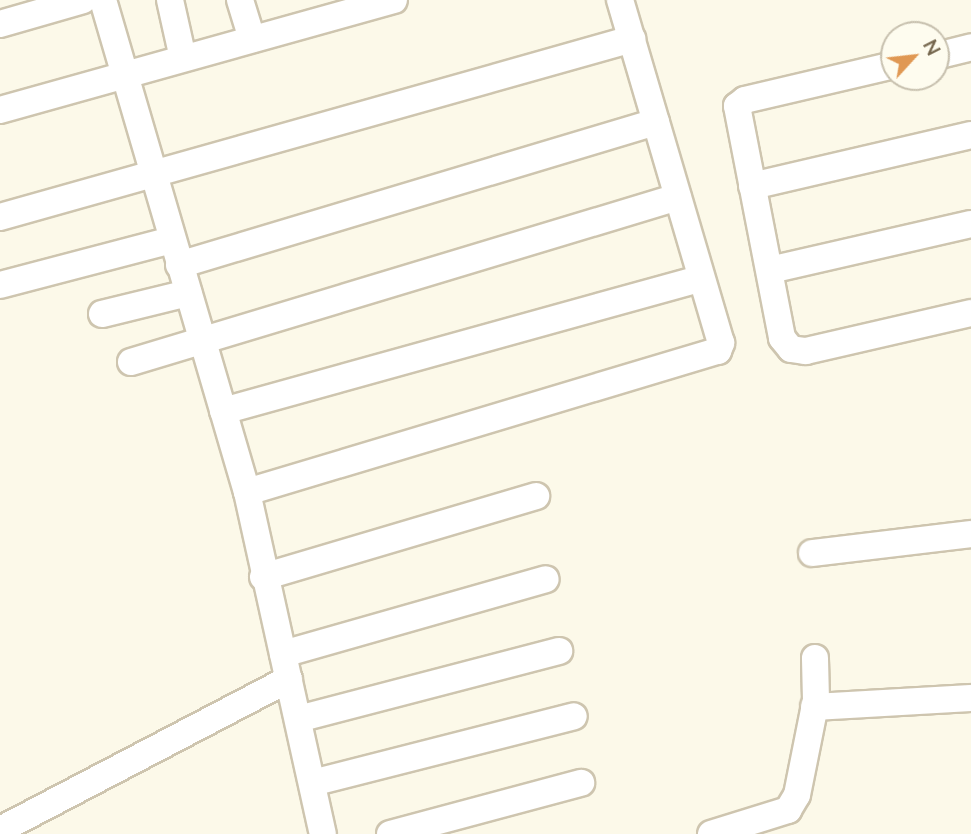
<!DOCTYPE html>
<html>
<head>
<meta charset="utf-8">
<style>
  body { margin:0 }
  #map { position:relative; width:971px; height:834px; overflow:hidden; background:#fcf9e9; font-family:Lato,sans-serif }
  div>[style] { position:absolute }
  .roads { filter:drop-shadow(2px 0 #cec5af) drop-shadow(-2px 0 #cec5af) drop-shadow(0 2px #cec5af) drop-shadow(0 -2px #cec5af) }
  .minor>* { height:26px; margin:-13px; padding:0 13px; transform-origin:13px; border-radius:13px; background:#fff }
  span { translate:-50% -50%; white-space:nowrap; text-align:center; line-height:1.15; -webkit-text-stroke:6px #fefcef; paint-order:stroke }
  .north { position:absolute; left:880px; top:21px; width:70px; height:70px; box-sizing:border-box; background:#fefcef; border:2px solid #c7c0ae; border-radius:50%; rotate:63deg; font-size:19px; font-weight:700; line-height:28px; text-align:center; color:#75664d }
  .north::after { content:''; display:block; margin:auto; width:24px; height:32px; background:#e09853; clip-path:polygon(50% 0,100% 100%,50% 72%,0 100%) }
</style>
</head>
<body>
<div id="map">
  <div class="roads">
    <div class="minor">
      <i style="left:103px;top:0;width:513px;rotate:73.69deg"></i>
      <i style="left:247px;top:492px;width:350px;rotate:77.5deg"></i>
      <i style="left:170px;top:0;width:59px;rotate:77.4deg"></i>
      <i style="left:240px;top:0;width:41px;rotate:72.9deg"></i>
      <i style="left:0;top:24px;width:86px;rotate:-16.1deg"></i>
      <i style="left:936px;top:56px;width:36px;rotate:-14deg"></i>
      <i style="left:894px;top:65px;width:153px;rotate:166.8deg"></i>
      <i style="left:745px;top:100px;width:10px;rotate:143deg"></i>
      <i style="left:737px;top:106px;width:236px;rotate:79deg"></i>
      <i style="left:782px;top:338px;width:14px;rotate:51deg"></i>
      <i style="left:791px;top:349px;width:15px;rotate:8deg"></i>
      <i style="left:806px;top:351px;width:169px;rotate:-13deg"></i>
      <i style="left:0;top:110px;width:409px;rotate:-15.6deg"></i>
      <i style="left:752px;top:186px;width:225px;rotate:-13.1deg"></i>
      <i style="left:0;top:217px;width:657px;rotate:-15.73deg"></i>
      <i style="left:179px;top:265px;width:498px;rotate:-16.7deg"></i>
      <i style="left:770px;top:270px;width:206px;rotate:-12.9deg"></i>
      <i style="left:0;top:285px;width:177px;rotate:-14.7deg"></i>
      <i style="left:102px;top:314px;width:89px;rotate:-13.7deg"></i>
      <i style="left:131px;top:362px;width:571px;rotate:-16.79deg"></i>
      <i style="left:223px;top:411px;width:496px;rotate:-15.5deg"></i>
      <i style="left:247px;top:492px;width:492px;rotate:-16.7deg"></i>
      <i style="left:718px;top:351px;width:9px;rotate:-69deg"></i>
      <i style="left:721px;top:343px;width:358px;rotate:-106.4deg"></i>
      <i style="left:812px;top:553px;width:160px;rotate:-6.8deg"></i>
      <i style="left:263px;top:577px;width:285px;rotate:-16.5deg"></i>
      <i style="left:283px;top:654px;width:273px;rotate:-15.9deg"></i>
      <i style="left:814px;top:707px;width:157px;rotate:-3.3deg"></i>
      <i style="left:298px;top:719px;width:270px;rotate:-14.6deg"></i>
      <i style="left:312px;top:783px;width:270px;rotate:-14.3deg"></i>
      <i style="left:0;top:830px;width:326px;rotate:-27.6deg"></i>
      <i style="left:390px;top:834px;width:198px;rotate:-15deg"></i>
      <i style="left:711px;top:834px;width:81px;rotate:-17.3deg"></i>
      <i style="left:788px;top:810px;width:17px;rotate:-59deg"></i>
      <i style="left:797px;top:795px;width:97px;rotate:-78.7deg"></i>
      <i style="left:816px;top:700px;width:42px;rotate:-91.4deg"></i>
    </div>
  </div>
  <div class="north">N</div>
</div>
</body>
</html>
